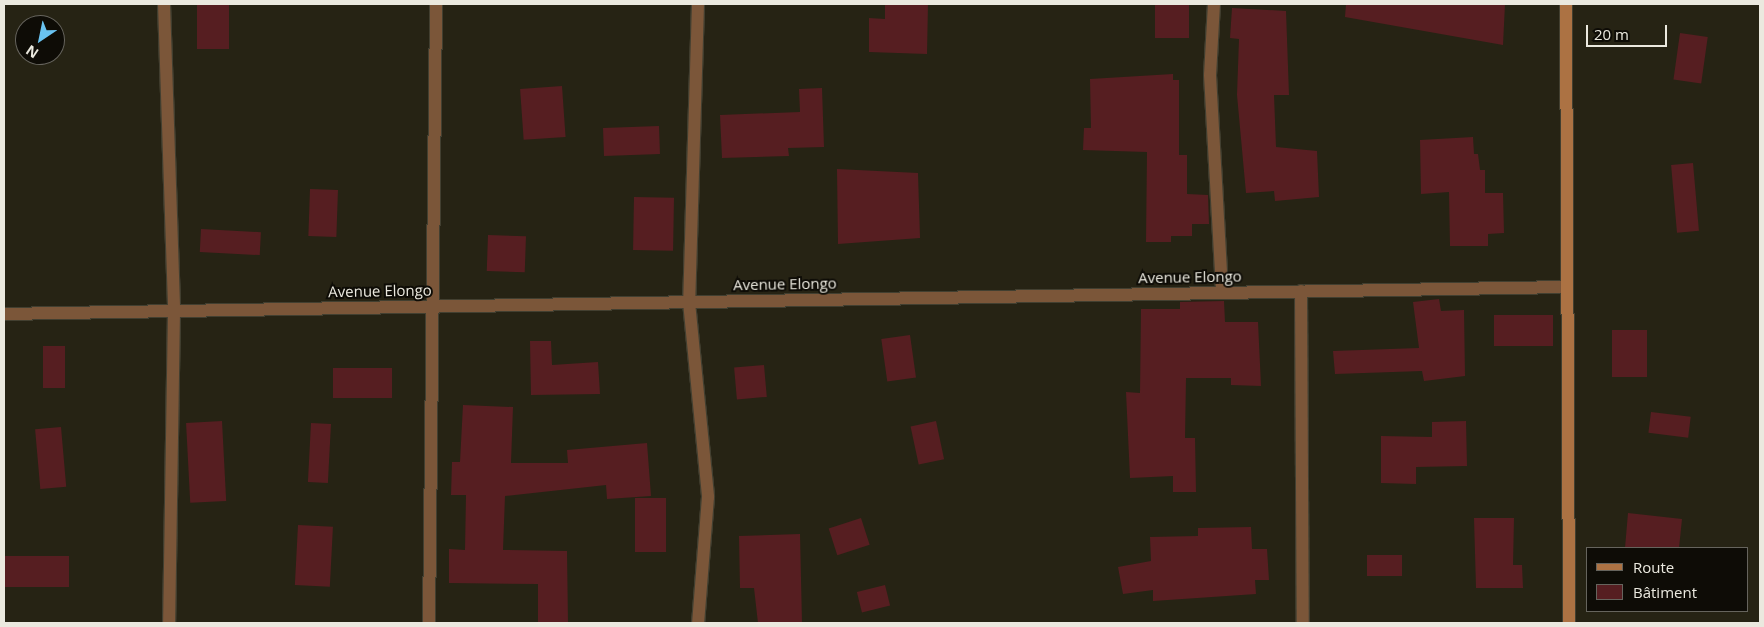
<!DOCTYPE html>
<html>
<head>
<meta charset="utf-8">
<style>
  body { margin:0 }
  #map { position:relative; width:1764px; height:627px; overflow:hidden; background:#262314; font-family:"Open Sans",sans-serif }
  div>[style] { position:absolute }
  .building>* { inset:0; background:#561e21; transform-origin:0 0 }
  .roads { filter:drop-shadow(1px 0 #423f30) drop-shadow(-1px 0 #423f30) drop-shadow(0 1px #423f30) drop-shadow(0 -1px #423f30) }
  .street>* { height:12px; margin:-6px; padding:0 6px; transform-origin:6px; border-radius:6px; background:#7b5639 }
  .secondary>* { height:12px; margin:-6px; padding:0 6px; transform-origin:6px; border-radius:6px; background:#ac7243 }
  span { translate:-50% -50%; white-space:nowrap; text-align:center; line-height:1.15; -webkit-text-stroke:4px #0e0c06; paint-order:stroke }
  .street-label { font-size:15px; color:#ebe9df }
  .frame { position:absolute; inset:0; border:5px solid #ebe9df; pointer-events:none }
  .legend { position:absolute; left:1586px; top:547px; width:162px; height:65px; box-sizing:border-box; background:#0e0c06; border:1px solid #66645d; margin:0; padding:6px 9px; list-style:none; font-size:15px; color:#ebe9df }
  .legend li { display:flex; align-items:center; gap:10px; height:25px }
  .legend b { width:25px; border:1px solid #66645d }
  .north { position:absolute; left:15px; top:15px; width:50px; height:50px; box-sizing:border-box; background:#0e0c06; border:1px solid #66645d; border-radius:50%; rotate:214deg; font-size:14px; font-weight:700; line-height:20px; text-align:center; color:#ebe9df }
  .north::after { content:''; display:block; margin:auto; width:18px; height:22px; background:#69c3f1; clip-path:polygon(50% 0,100% 100%,50% 72%,0 100%) }
  .scale { position:absolute; left:1586px; top:25px; width:81px; height:22px; box-sizing:border-box; border:2px solid #ebe9df; border-top:0; padding-left:6px; font-size:15px; line-height:18px; white-space:nowrap; color:#ebe9df; -webkit-text-stroke:4px #0e0c06; paint-order:stroke }
</style>
</head>
<body>
<div id="map">
  <div class="building">
    <i style="left:197px;top:4px;width:32px;height:45px"></i>
    <i style="clip-path:polygon(885px 4px,928px 4px,927px 54px,869px 52px,869px 18px,885px 19px)"></i>
    <i style="left:1155px;top:4px;width:34px;height:34px"></i>
    <i style="clip-path:polygon(1346px 4px,1505px 4px,1503px 45px,1345px 17px)"></i>
    <i style="clip-path:polygon(1232px 8px,1286px 11px,1289px 95px,1274px 95px,1276px 147px,1317px 151px,1319px 197px,1275px 201px,1274px 191px,1246px 193px,1237px 95px,1239px 39px,1230px 38px)"></i>
    <i style="left:1680px;top:33px;width:28px;height:47px;rotate:8deg"></i>
    <i style="clip-path:polygon(1173px 74px,1173px 80px,1179px 80px,1179px 155px,1187px 155px,1187px 194px,1208px 195px,1209px 224px,1192px 224px,1192px 236px,1171px 236px,1171px 242px,1146px 242px,1147px 152px,1083px 150px,1084px 128px,1091px 128px,1090px 79px)"></i>
    <i style="left:562px;top:86px;width:51px;height:42px;rotate:86deg"></i>
    <i style="clip-path:polygon(822px 88px,824px 147px,788px 148px,789px 156px,722px 158px,720px 115px,800px 112px,799px 89px)"></i>
    <i style="left:659px;top:126px;width:28px;height:56px;rotate:88deg"></i>
    <i style="clip-path:polygon(1473px 137px,1474px 154px,1478px 154px,1480px 170px,1485px 170px,1485px 193px,1503px 193px,1504px 233px,1488px 234px,1488px 246px,1450px 246px,1449px 192px,1421px 194px,1420px 140px)"></i>
    <i style="left:1693px;top:163px;width:68px;height:22px;rotate:85deg"></i>
    <i style="clip-path:polygon(837px 169px,918px 173px,920px 238px,838px 244px)"></i>
    <i style="left:310px;top:189px;width:28px;height:47px;rotate:2deg"></i>
    <i style="left:634px;top:197px;width:40px;height:53px;rotate:1deg"></i>
    <i style="left:201px;top:229px;width:60px;height:23px;rotate:3deg"></i>
    <i style="left:488px;top:235px;width:38px;height:36px;rotate:2deg"></i>
    <i style="clip-path:polygon(1439px 299px,1441px 311px,1464px 310px,1465px 376px,1424px 381px,1422px 371px,1335px 374px,1333px 351px,1419px 348px,1413px 302px)"></i>
    <i style="clip-path:polygon(1224px 301px,1225px 322px,1258px 322px,1261px 386px,1231px 385px,1231px 378px,1186px 378px,1185px 438px,1195px 438px,1196px 492px,1173px 492px,1173px 476px,1130px 478px,1126px 392px,1140px 393px,1141px 309px,1180px 309px,1180px 302px)"></i>
    <i style="left:1553px;top:315px;width:31px;height:59px;rotate:90deg"></i>
    <i style="left:1612px;top:330px;width:35px;height:47px"></i>
    <i style="left:910px;top:335px;width:43px;height:29px;rotate:82deg"></i>
    <i style="clip-path:polygon(530px 341px,551px 341px,552px 365px,598px 362px,600px 394px,531px 395px)"></i>
    <i style="left:43px;top:346px;width:22px;height:42px"></i>
    <i style="left:764px;top:365px;width:32px;height:30px;rotate:85deg"></i>
    <i style="left:333px;top:368px;width:59px;height:30px"></i>
    <i style="clip-path:polygon(463px 405px,513px 407px,511px 463px,568px 463px,567px 450px,647px 443px,651px 496px,607px 499px,606px 485px,505px 496px,503px 550px,567px 551px,568px 623px,538px 623px,538px 584px,449px 583px,449px 549px,465px 550px,466px 495px,451px 495px,452px 462px,460px 462px)"></i>
    <i style="left:1651px;top:412px;width:40px;height:21px;rotate:7deg"></i>
    <i style="left:222px;top:421px;width:80px;height:36px;rotate:87deg"></i>
    <i style="left:936px;top:421px;width:39px;height:26px;rotate:78deg"></i>
    <i style="clip-path:polygon(1466px 421px,1467px 466px,1416px 467px,1416px 484px,1381px 483px,1381px 436px,1432px 437px,1432px 422px)"></i>
    <i style="left:311px;top:423px;width:20px;height:59px;rotate:3deg"></i>
    <i style="left:61px;top:427px;width:60px;height:26px;rotate:85deg"></i>
    <i style="left:635px;top:498px;width:31px;height:54px"></i>
    <i style="clip-path:polygon(1628px 513px,1682px 519px,1679px 548px,1625px 548px)"></i>
    <i style="left:861px;top:518px;width:28px;height:34px;rotate:72deg"></i>
    <i style="clip-path:polygon(1474px 518px,1514px 518px,1513px 565px,1522px 565px,1523px 588px,1476px 588px)"></i>
    <i style="left:298px;top:525px;width:35px;height:60px;rotate:3deg"></i>
    <i style="clip-path:polygon(1251px 527px,1252px 549px,1267px 549px,1269px 580px,1255px 580px,1256px 594px,1153px 601px,1153px 590px,1123px 594px,1118px 567px,1151px 561px,1150px 537px,1198px 536px,1198px 528px)"></i>
    <i style="clip-path:polygon(800px 534px,802px 623px,758px 623px,754px 588px,740px 588px,739px 536px)"></i>
    <i style="left:1402px;top:555px;width:21px;height:35px;rotate:90deg"></i>
    <i style="left:69px;top:556px;width:31px;height:65px;rotate:90deg"></i>
    <i style="left:885px;top:585px;width:21px;height:29px;rotate:76deg"></i>
  </div>
  <div class="roads">
    <div class="street">
      <i style="left:164px;top:4px;width:307px;rotate:88.1deg"></i>
      <i style="left:174px;top:311px;width:312px;rotate:90.9deg"></i>
      <i style="left:698px;top:4px;width:298px;rotate:91.7deg"></i>
      <i style="left:689px;top:302px;width:196px;rotate:84.4deg"></i>
      <i style="left:708px;top:497px;width:126px;rotate:94.5deg"></i>
      <i style="left:1214px;top:4px;width:71px;rotate:93.2deg"></i>
      <i style="left:1210px;top:75px;width:218px;rotate:86.8deg"></i>
      <i style="left:1301px;top:291px;width:332px;rotate:89.7deg"></i>
      <i style="left:4px;top:314px;width:1563px;rotate:-0.99deg"></i>
      <i style="left:429px;top:623px;width:619px;rotate:-89.35deg"></i>
    </div>
    <div class="secondary">
      <i style="left:1566px;top:4px;width:619px;rotate:89.72deg"></i>
    </div>
  </div>
  <div class="street-label">
    <span style="left:1190px;top:277px;rotate:-1deg">Avenue Elongo</span>
    <span style="left:785px;top:284px;rotate:-1deg">Avenue Elongo</span>
    <span style="left:380px;top:291px;rotate:-1deg">Avenue Elongo</span>
  </div>
  <div class="frame"></div>
  <ul class="legend">
  <li><b style="height:6px;background:#ac7243"></b>Route</li>
  <li><b style="height:14px;background:#561e21"></b>Bâtiment</li>
  </ul>
  <div class="north">N</div>
  <div class="scale">20 m</div>
</div>
</body>
</html>
